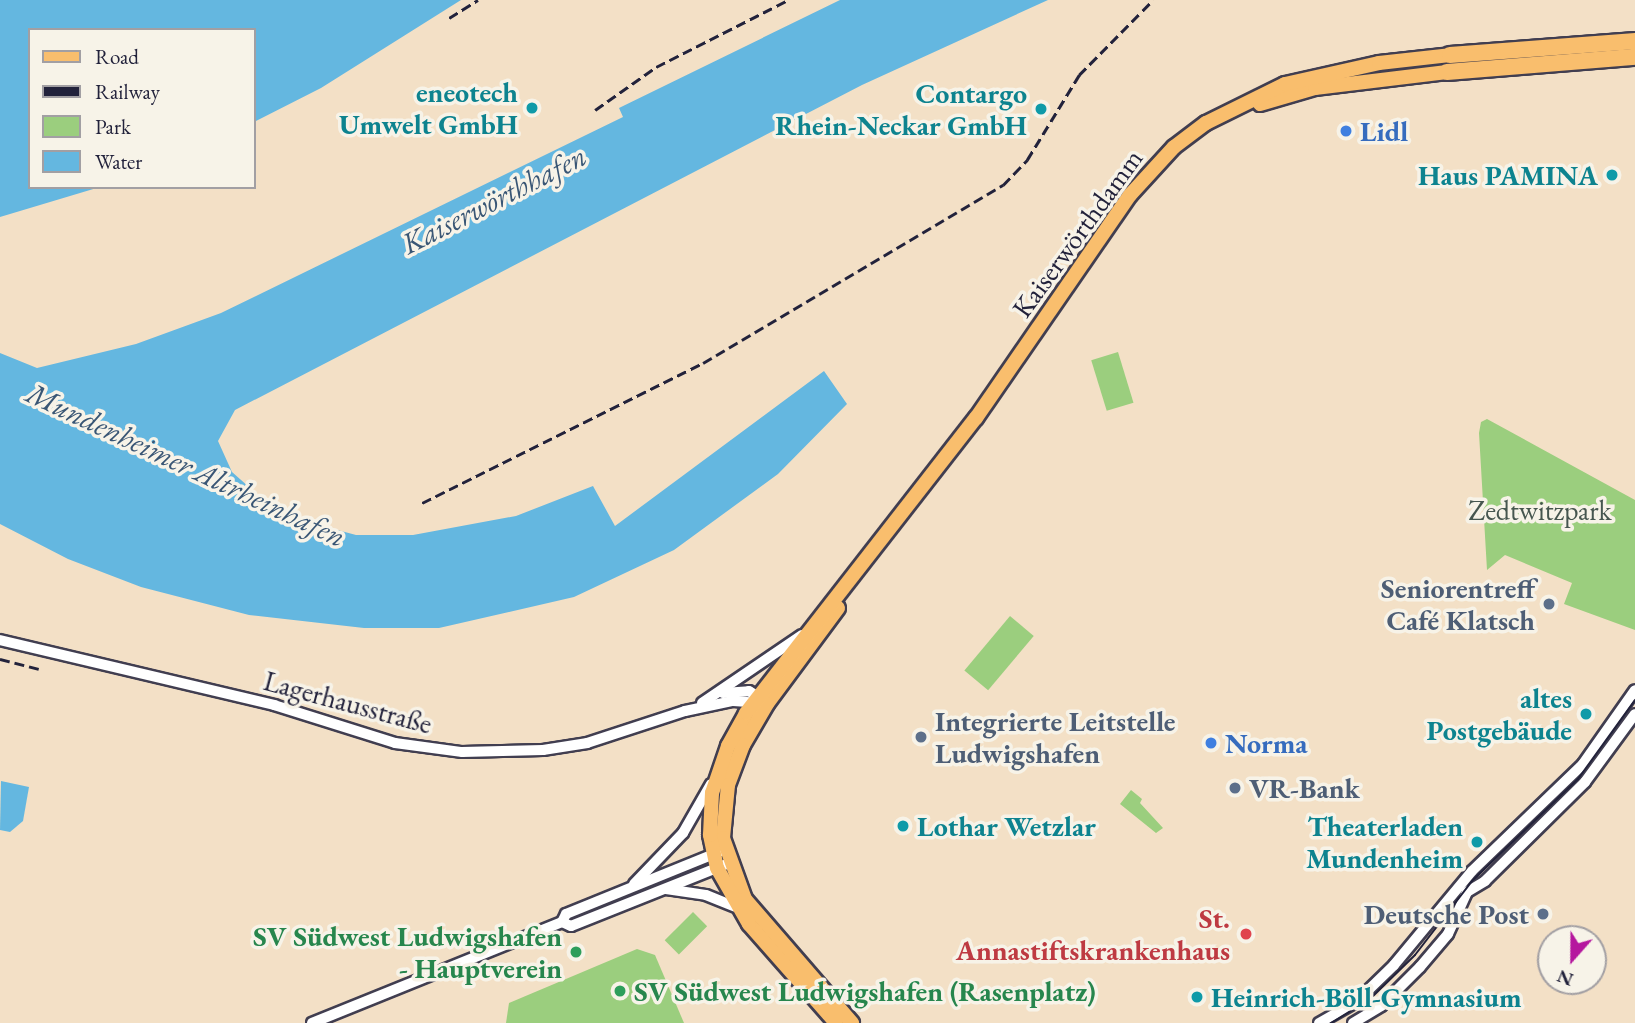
<!DOCTYPE html>
<html>
<head>
<meta charset="utf-8">
<style>
  body { margin:0 }
  #map { position:relative; width:1635px; height:1023px; overflow:hidden; background:#f3e0c6; font-family:"EB Garamond",serif }
  div>[style] { position:absolute }
  .green>* { inset:0; background:#9bce7e; transform-origin:0 0 }
  .water>* { inset:0; background:#64b7e0 }
  .roads { filter:drop-shadow(2px 0 #413e50) drop-shadow(-2px 0 #413e50) drop-shadow(0 2px #413e50) drop-shadow(0 -2px #413e50) }
  .minor>* { height:10px; margin:-5px; padding:0 5px; transform-origin:5px; border-radius:5px; background:#fff }
  .major>* { height:14px; margin:-7px; padding:0 7px; transform-origin:7px; border-radius:7px; background:#f9be6d }
  .highway>* { height:16px; margin:-8px; padding:0 8px; transform-origin:8px; border-radius:8px; background:#f9be6d }
  .tram>* { height:2px; margin:-1px; padding:0 1px; transform-origin:1px; border-radius:1px; background:#22223b }
  .rail>* { height:2.5px; margin-top:-1.25px; transform-origin:0; background:repeating-linear-gradient(90deg,#22223b 0 10px,transparent 0 15px) }
  .dots>* { width:19px; height:19px; translate:-50% -50%; box-sizing:border-box; border:4px solid #f7f3e8; border-radius:50% }
  span { translate:-50% -50%; white-space:nowrap; text-align:center; line-height:1.15; -webkit-text-stroke:7px #f7f3e8; paint-order:stroke }
  .culture-label { font-size:28px; color:#0d838f; font-weight:700 }
  .right { translate:-100% -50%; text-align:right }
  .left { translate:0 -50%; text-align:left }
  .shop-label { font-size:28px; color:#366cbe; font-weight:700 }
  .street-label { font-size:28px; color:#22223b }
  .park-label { font-size:28px; color:#46564f }
  .service-label { font-size:28px; color:#4e5e75; font-weight:700 }
  .health-label { font-size:28px; color:#be3a42; font-weight:700 }
  .leisure-label { font-size:28px; color:#27864d; font-weight:700 }
  .water-label { font-size:30px; color:#395675; font-style:italic }
  .legend { position:absolute; left:28px; top:28px; width:228px; height:161px; box-sizing:border-box; background:#f7f3e8; border:2px solid #a29fa3; margin:0; padding:9px 12px; list-style:none; font-size:21px; color:#22223b }
  .legend li { display:flex; align-items:center; gap:14px; height:35px }
  .legend b { width:35px; border:2px solid #a29fa3 }
  .north { position:absolute; left:1537px; top:925px; width:70px; height:70px; box-sizing:border-box; background:#f7f3e8; border:2px solid #a29fa3; border-radius:50%; rotate:201deg; font-size:19px; font-weight:700; line-height:28px; text-align:center; color:#22223b }
  .north::after { content:''; display:block; margin:auto; width:24px; height:32px; background:#b5179e; clip-path:polygon(50% 0,100% 100%,50% 72%,0 100%) }
</style>
</head>
<body>
<div id="map">
  <div class="green">
    <i style="left:1118px;top:352px;width:53px;height:28px;rotate:73deg"></i>
    <i style="clip-path:polygon(1487px 419px,1635px 500px,1635px 630px,1564px 604px,1572px 583px,1505px 555px,1487px 570px,1479px 433px,1481px 422px)"></i>
    <i style="left:1010px;top:616px;width:31px;height:71px;rotate:40deg"></i>
    <i style="clip-path:polygon(1131px 790px,1142px 799px,1140px 803px,1163px 828px,1156px 833px,1120px 804px)"></i>
    <i style="left:693px;top:912px;width:20px;height:40px;rotate:45deg"></i>
    <i style="clip-path:polygon(637px 949px,655px 955px,684px 1023px,506px 1023px,509px 1003px)"></i>
  </div>
  <div class="water">
    <i style="clip-path:polygon(0 0,461px 0,321px 88px,254px 122px,254px 30px,30px 30px,30px 187px,100px 187px,0 217px)"></i>
    <i style="clip-path:polygon(840px 0,1048px 0,862px 85px,235px 410px,218px 441px,232px 472px,259px 496px,304px 521px,356px 535px,413px 535px,516px 516px,593px 486px,615px 526px,824px 371px,847px 404px,778px 474px,674px 550px,574px 597px,439px 628px,364px 628px,249px 615px,141px 587px,68px 559px,0 524px,0 353px,37px 368px,136px 344px,221px 313px,623px 117px,619px 108px)"></i>
    <i style="clip-path:polygon(1px 781px,29px 787px,23px 821px,10px 832px,0 830px)"></i>
  </div>
  <div class="roads">
    <div class="minor">
      <i style="left:0;top:640px;width:282px;rotate:13.3deg"></i>
      <i style="left:274px;top:705px;width:127px;rotate:17.4deg"></i>
      <i style="left:395px;top:743px;width:68px;rotate:7.7deg"></i>
      <i style="left:462px;top:752px;width:81px;rotate:-1.4deg"></i>
      <i style="left:543px;top:750px;width:45px;rotate:-9deg"></i>
      <i style="left:587px;top:743px;width:103px;rotate:-18.1deg"></i>
      <i style="left:685px;top:711px;width:49px;rotate:-11.8deg"></i>
      <i style="left:733px;top:701px;width:27px;rotate:4deg"></i>
      <i style="left:723px;top:693px;width:26px;rotate:-4deg"></i>
      <i style="left:749px;top:691px;width:17px;rotate:33deg"></i>
      <i style="left:702px;top:703px;width:121px;rotate:-34.2deg"></i>
      <i style="left:634px;top:884px;width:71px;rotate:-46.1deg"></i>
      <i style="left:683px;top:833px;width:56px;rotate:-60.3deg"></i>
      <i style="left:666px;top:889px;width:40px;rotate:8.5deg"></i>
      <i style="left:706px;top:895px;width:31px;rotate:22deg"></i>
      <i style="left:562px;top:922px;width:10px;rotate:24deg"></i>
      <i style="left:571px;top:926px;width:170px;rotate:-21.7deg"></i>
      <i style="left:312px;top:1023px;width:270px;rotate:-22deg"></i>
      <i style="left:562px;top:922px;width:9px;rotate:-63deg"></i>
      <i style="left:566px;top:914px;width:167px;rotate:-22.1deg"></i>
      <i style="left:1319px;top:1023px;width:43px;rotate:-29.6deg"></i>
      <i style="left:1356px;top:1002px;width:53px;rotate:-44.2deg"></i>
      <i style="left:1394px;top:965px;width:122px;rotate:-50.3deg"></i>
      <i style="left:1472px;top:871px;width:154px;rotate:-43.9deg"></i>
      <i style="left:1583px;top:764px;width:90px;rotate:-54.9deg"></i>
      <i style="left:1353px;top:1023px;width:33px;rotate:-31deg"></i>
      <i style="left:1381px;top:1006px;width:55px;rotate:-45deg"></i>
      <i style="left:1420px;top:967px;width:43px;rotate:-49.7deg"></i>
      <i style="left:1448px;top:934px;width:46px;rotate:-65.7deg"></i>
      <i style="left:1467px;top:892px;width:21px;rotate:-31deg"></i>
      <i style="left:1485px;top:881px;width:141px;rotate:-44.7deg"></i>
      <i style="left:1585px;top:782px;width:84px;rotate:-53.7deg"></i>
    </div>
    <div class="major">
      <i style="left:1260px;top:104px;width:57px;rotate:-16.2deg"></i>
      <i style="left:1315px;top:88px;width:133px;rotate:-6.9deg"></i>
      <i style="left:838px;top:608px;width:119px;rotate:126.5deg"></i>
      <i style="left:767px;top:704px;width:48px;rotate:120.3deg"></i>
      <i style="left:743px;top:745px;width:43px;rotate:110.6deg"></i>
      <i style="left:728px;top:785px;width:53px;rotate:95.4deg"></i>
      <i style="left:723px;top:838px;width:65px;rotate:70.2deg"></i>
      <i style="left:745px;top:899px;width:164px;rotate:49.2deg"></i>
      <i style="left:836px;top:1023px;width:132px;rotate:-131.3deg"></i>
      <i style="left:749px;top:924px;width:64px;rotate:-119.7deg"></i>
      <i style="left:717px;top:868px;width:34px;rotate:-102deg"></i>
      <i style="left:710px;top:835px;width:42px;rotate:-87.3deg"></i>
      <i style="left:712px;top:793px;width:50px;rotate:-71.2deg"></i>
      <i style="left:728px;top:746px;width:38px;rotate:-61deg"></i>
      <i style="left:746px;top:713px;width:374px;rotate:-52.1deg"></i>
      <i style="left:976px;top:418px;width:271px;rotate:-55.4deg"></i>
      <i style="left:1130px;top:195px;width:65px;rotate:-47.5deg"></i>
      <i style="left:1174px;top:147px;width:40px;rotate:-37deg"></i>
      <i style="left:1206px;top:123px;width:88px;rotate:-26.3deg"></i>
      <i style="left:1285px;top:84px;width:96px;rotate:-12.6deg"></i>
      <i style="left:1379px;top:63px;width:71px;rotate:-6.4deg"></i>
    </div>
    <div class="highway">
      <i style="left:1450px;top:55px;width:186px;rotate:-4.3deg"></i>
      <i style="left:1447px;top:72px;width:189px;rotate:-4.6deg"></i>
    </div>
  </div>
  <div class="tram">
    <i style="left:1331px;top:1023px;width:46px;rotate:-31.6deg"></i>
    <i style="left:1370px;top:999px;width:63px;rotate:-44.4deg"></i>
    <i style="left:1415px;top:955px;width:93px;rotate:-52.4deg"></i>
    <i style="left:1472px;top:881px;width:147px;rotate:-43.9deg"></i>
    <i style="left:1578px;top:779px;width:97px;rotate:-54.2deg"></i>
  </div>
  <div class="rail">
    <i style="left:449px;top:18px;width:34px;rotate:-32deg"></i>
    <i style="left:595px;top:110px;width:75px;rotate:-35.2deg"></i>
    <i style="left:656px;top:67px;width:148px;rotate:-26.9deg"></i>
    <i style="left:422px;top:503px;width:314px;rotate:-26.5deg"></i>
    <i style="left:703px;top:363px;width:349px;rotate:-30.7deg"></i>
    <i style="left:1003px;top:185px;width:35px;rotate:-46deg"></i>
    <i style="left:1027px;top:160px;width:100px;rotate:-58.5deg"></i>
    <i style="left:1079px;top:75px;width:105px;rotate:-45.4deg"></i>
    <i style="left:0;top:659px;width:44px;rotate:14.3deg"></i>
  </div>
  <div class="dots">
    <i style="left:532px;top:108px;background:#0f9aa8"></i>
    <i style="left:1041px;top:109px;background:#0f9aa8"></i>
    <i style="left:1346px;top:131px;background:#3f7fe0"></i>
    <i style="left:1612px;top:175px;background:#0f9aa8"></i>
    <i style="left:1549px;top:604px;background:#5c6f8a"></i>
    <i style="left:1586px;top:714px;background:#0f9aa8"></i>
    <i style="left:921px;top:737px;background:#5c6f8a"></i>
    <i style="left:1211px;top:743px;background:#3f7fe0"></i>
    <i style="left:1235px;top:788px;background:#5c6f8a"></i>
    <i style="left:903px;top:826px;background:#0f9aa8"></i>
    <i style="left:1477px;top:842px;background:#0f9aa8"></i>
    <i style="left:1543px;top:914px;background:#5c6f8a"></i>
    <i style="left:1246px;top:934px;background:#e0444e"></i>
    <i style="left:576px;top:952px;background:#2e9e5b"></i>
    <i style="left:620px;top:991px;background:#2e9e5b"></i>
    <i style="left:1197px;top:997px;background:#0f9aa8"></i>
  </div>
  <div class="culture-label">
    <span class="right" style="left:518px;top:108px">eneotech<br>Umwelt GmbH</span>
    <span class="right" style="left:1027px;top:109px">Contargo<br>Rhein-Neckar GmbH</span>
    <span class="right" style="left:1598px;top:175px">Haus PAMINA</span>
    <span class="right" style="left:1572px;top:714px">altes<br>Postgebäude</span>
    <span class="left" style="left:917px;top:826px">Lothar Wetzlar</span>
    <span class="right" style="left:1463px;top:842px">Theaterladen<br>Mundenheim</span>
    <span class="left" style="left:1211px;top:997px">Heinrich-Böll-Gymnasium</span>
  </div>
  <div class="shop-label">
    <span class="left" style="left:1360px;top:131px">Lidl</span>
    <span class="left" style="left:1225px;top:743px">Norma</span>
  </div>
  <div class="street-label">
    <span style="left:1077px;top:233px;rotate:-54deg">Kaiserwörthdamm</span>
    <span style="left:348px;top:702px;rotate:15deg">Lagerhausstraße</span>
  </div>
  <div class="park-label">
    <span style="left:1540px;top:510px">Zedtwitzpark</span>
  </div>
  <div class="service-label">
    <span class="right" style="left:1535px;top:604px">Seniorentreff<br>Café Klatsch</span>
    <span class="left" style="left:935px;top:737px">Integrierte Leitstelle<br>Ludwigshafen</span>
    <span class="left" style="left:1249px;top:788px">VR-Bank</span>
    <span class="right" style="left:1529px;top:914px">Deutsche Post</span>
  </div>
  <div class="health-label">
    <span class="right" style="left:1230px;top:934px">St.<br>Annastiftskrankenhaus</span>
  </div>
  <div class="leisure-label">
    <span class="right" style="left:562px;top:952px">SV Südwest Ludwigshafen<br>- Hauptverein</span>
    <span class="left" style="left:634px;top:991px">SV Südwest Ludwigshafen (Rasenplatz)</span>
  </div>
  <div class="water-label">
    <span style="left:494px;top:200px;rotate:-27deg">Kaiserwörthhafen</span>
    <span style="left:186px;top:465px;rotate:25deg">Mundenheimer Altrheinhafen</span>
  </div>
  <ul class="legend">
  <li><b style="height:9px;background:#f9be6d"></b>Road</li>
  <li><b style="height:9px;background:#22223b"></b>Railway</li>
  <li><b style="height:19px;background:#9bce7e"></b>Park</li>
  <li><b style="height:19px;background:#64b7e0"></b>Water</li>
  </ul>
  <div class="north">N</div>
</div>
</body>
</html>
